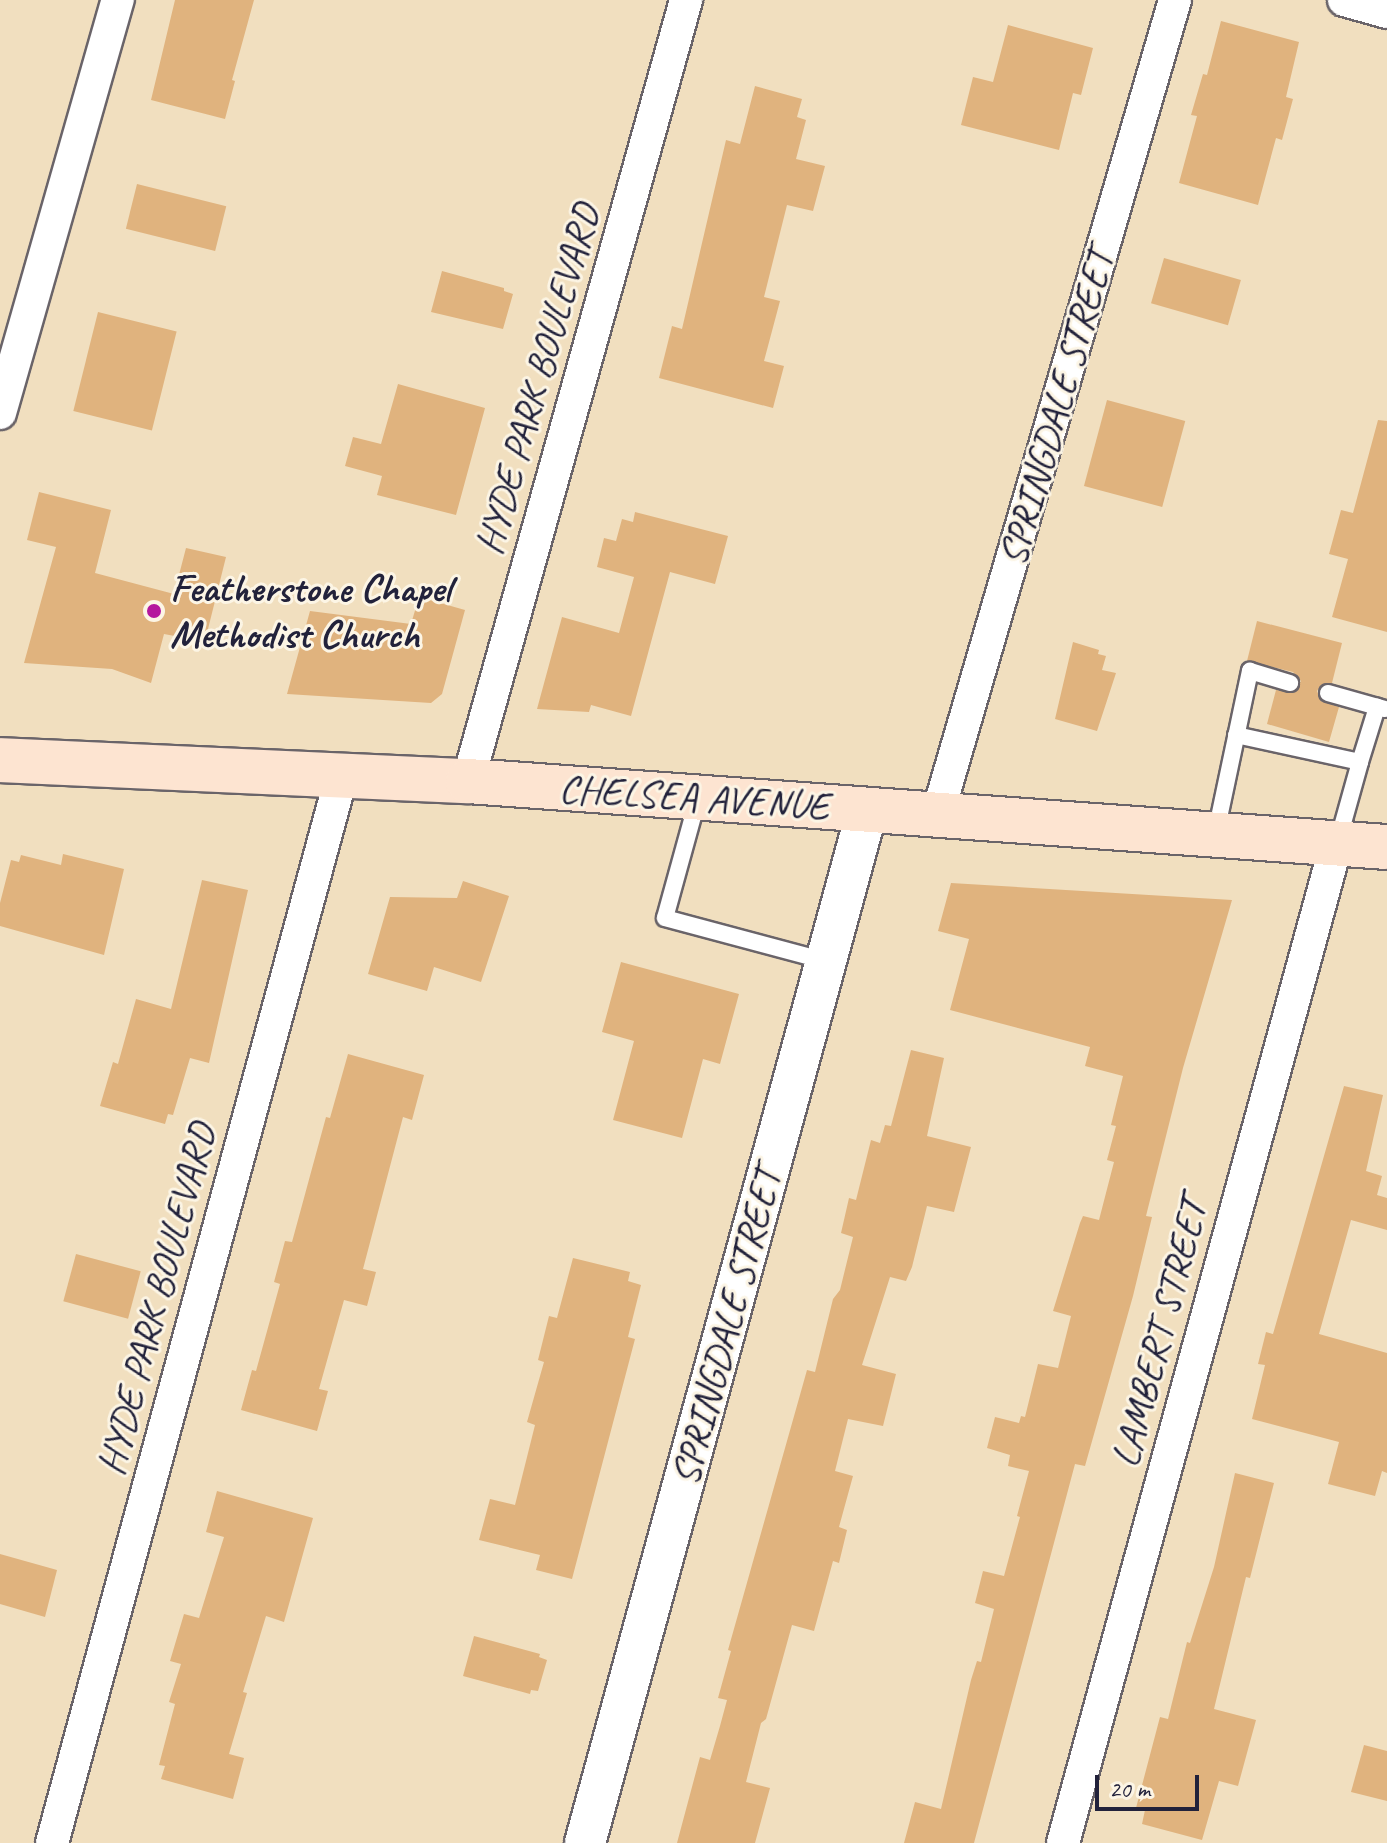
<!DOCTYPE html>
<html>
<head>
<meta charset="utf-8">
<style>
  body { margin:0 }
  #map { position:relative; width:1387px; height:1843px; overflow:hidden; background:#f1dfbf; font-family:Caveat,sans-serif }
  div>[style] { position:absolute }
  .building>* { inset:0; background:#e0b37e; transform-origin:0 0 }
  .roads { filter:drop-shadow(2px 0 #6a6469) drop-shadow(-2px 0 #6a6469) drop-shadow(0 2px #6a6469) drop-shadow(0 -2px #6a6469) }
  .service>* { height:16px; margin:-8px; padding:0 8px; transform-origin:8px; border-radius:8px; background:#fff }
  .minor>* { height:32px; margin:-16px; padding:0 16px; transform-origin:16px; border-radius:16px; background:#fff }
  .tertiary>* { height:40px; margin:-20px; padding:0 20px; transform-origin:20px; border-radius:20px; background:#fff }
  .secondary>* { height:44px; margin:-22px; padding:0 22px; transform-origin:22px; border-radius:22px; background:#fde4d1 }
  .dots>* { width:22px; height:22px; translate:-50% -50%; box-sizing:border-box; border:4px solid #fcf5e5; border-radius:50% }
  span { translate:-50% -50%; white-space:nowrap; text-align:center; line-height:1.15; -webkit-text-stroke:6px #fcf5e5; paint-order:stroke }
  .street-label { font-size:40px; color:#22223b }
  .poi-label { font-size:40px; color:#22223b; font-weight:700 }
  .left { translate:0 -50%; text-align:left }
  .scale { position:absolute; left:1095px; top:1775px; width:104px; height:36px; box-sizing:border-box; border:4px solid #22223b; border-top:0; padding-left:10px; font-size:24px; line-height:28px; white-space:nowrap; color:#22223b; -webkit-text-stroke:6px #fcf5e5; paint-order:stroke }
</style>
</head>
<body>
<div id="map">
  <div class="building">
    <i style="clip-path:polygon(175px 0,254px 0,232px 80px,235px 81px,225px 119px,151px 100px)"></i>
    <i style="clip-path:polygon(1221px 21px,1299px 42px,1286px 97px,1293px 99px,1282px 140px,1276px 138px,1258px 205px,1179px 183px,1197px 116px,1191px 115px,1203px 74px,1207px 75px)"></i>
    <i style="clip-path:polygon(1008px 25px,1093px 48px,1081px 95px,1073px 93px,1059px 150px,961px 125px,973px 77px,993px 82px)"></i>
    <i style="clip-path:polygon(755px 86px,802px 99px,797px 117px,806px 120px,796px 159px,825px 166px,813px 211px,787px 205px,764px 297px,780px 301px,764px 361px,784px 366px,773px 408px,659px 378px,672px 326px,682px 329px,726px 140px,740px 144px)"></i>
    <i style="left:137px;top:184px;width:92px;height:46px;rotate:14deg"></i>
    <i style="left:1164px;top:258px;width:80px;height:47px;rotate:16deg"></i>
    <i style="clip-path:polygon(442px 271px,504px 288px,504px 291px,513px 294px,503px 329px,431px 312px)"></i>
    <i style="left:98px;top:312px;width:81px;height:102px;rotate:14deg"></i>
    <i style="clip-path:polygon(398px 384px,485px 408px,456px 515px,377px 495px,382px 476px,345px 466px,353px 437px,381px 444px)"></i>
    <i style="left:1107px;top:400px;width:81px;height:89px;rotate:15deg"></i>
    <i style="clip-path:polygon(1378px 420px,1387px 421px,1387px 632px,1332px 617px,1348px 559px,1329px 554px,1341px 510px,1353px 513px)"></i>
    <i style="clip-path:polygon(39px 492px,111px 510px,95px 573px,174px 594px,186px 548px,226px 557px,207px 633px,199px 631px,196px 640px,164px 634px,151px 683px,112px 669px,24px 663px,56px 547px,27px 540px)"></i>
    <i style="clip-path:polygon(635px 512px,728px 536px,715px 584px,670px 572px,631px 716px,591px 705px,589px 712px,537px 709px,562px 617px,619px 633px,634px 577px,597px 567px,604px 538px,616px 541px,622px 519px,633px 522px)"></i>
    <i style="clip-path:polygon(419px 597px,465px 610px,442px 694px,431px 703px,287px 694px,310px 611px,411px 624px)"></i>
    <i style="clip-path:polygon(1257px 621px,1342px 643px,1332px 683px,1321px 685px,1317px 691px,1321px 701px,1339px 707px,1329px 742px,1267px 724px,1276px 690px,1293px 693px,1301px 681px,1293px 672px,1247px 661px)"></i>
    <i style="clip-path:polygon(1073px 642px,1099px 650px,1098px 654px,1106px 656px,1102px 670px,1116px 673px,1097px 731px,1055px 719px)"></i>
    <i style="clip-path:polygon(63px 854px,124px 869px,104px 955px,0 926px,0 903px,11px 860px,19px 862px,21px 855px,61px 865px)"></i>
    <i style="clip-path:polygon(202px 880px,248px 890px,209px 1063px,190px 1058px,173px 1115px,168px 1114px,165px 1124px,100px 1106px,113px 1062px,118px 1064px,136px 999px,171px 1009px)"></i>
    <i style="clip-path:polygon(463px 881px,509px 896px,481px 982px,434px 967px,427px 991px,368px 974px,390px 897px,457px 898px)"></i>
    <i style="clip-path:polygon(951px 883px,1232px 900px,1183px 1068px,1146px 1216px,1152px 1217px,1133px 1296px,1085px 1466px,1075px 1464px,974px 1843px,904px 1843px,915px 1802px,941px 1809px,971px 1680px,977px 1661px,981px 1662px,994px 1609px,975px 1603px,983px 1571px,1004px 1576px,1020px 1517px,1017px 1516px,1029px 1471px,1008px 1466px,1010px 1455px,987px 1448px,995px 1417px,1019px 1423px,1021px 1416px,1025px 1417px,1038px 1364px,1058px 1368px,1071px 1316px,1053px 1311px,1080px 1223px,1083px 1216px,1099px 1220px,1114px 1162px,1107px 1160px,1116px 1126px,1111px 1125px,1123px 1076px,1085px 1066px,1090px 1047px,950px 1010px,969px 939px,938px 931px)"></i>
    <i style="clip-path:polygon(621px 962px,739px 994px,720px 1064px,703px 1059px,682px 1138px,613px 1120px,634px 1041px,602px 1032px)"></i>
    <i style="clip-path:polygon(911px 1050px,944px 1058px,927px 1136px,971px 1147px,954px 1212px,927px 1206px,912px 1267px,906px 1281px,890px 1277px,862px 1365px,896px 1374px,883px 1426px,848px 1419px,835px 1471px,853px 1476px,839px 1527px,847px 1530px,839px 1563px,833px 1561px,814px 1631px,792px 1625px,766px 1719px,761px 1723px,746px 1782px,770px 1788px,755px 1843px,677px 1843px,700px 1757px,710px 1760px,720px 1726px,727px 1700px,718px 1698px,731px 1651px,728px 1650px,798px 1402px,807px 1370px,815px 1372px,833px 1299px,840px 1290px,853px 1237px,841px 1233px,849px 1198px,856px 1200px,871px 1140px,880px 1143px,885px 1125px,891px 1126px)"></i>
    <i style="clip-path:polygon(348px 1054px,424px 1075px,412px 1120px,403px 1117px,363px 1269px,376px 1272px,367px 1306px,344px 1300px,319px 1389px,328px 1391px,317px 1431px,241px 1410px,252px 1370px,256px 1371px,280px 1284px,274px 1282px,285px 1241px,292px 1242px,326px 1117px,330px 1118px)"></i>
    <i style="clip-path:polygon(1344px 1086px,1383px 1095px,1366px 1171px,1382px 1176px,1377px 1195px,1387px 1198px,1387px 1230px,1351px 1220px,1319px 1334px,1387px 1353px,1387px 1473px,1382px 1471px,1375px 1496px,1328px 1484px,1339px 1442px,1252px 1419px,1265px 1365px,1258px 1364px,1266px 1332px,1273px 1334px)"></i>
    <i style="left:76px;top:1254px;width:67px;height:49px;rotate:15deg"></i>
    <i style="clip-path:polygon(573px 1258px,630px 1272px,628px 1281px,641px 1285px,628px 1337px,635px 1339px,572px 1579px,536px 1570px,540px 1555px,479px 1540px,490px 1499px,515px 1505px,535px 1425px,527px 1422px,544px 1362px,538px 1360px,549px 1316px,557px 1318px)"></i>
    <i style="clip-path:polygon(1235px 1473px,1274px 1483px,1250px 1578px,1246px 1577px,1214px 1709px,1256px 1720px,1238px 1786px,1219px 1781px,1202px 1840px,1142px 1824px,1145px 1810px,1136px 1808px,1160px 1717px,1168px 1719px,1187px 1642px,1190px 1643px,1214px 1567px)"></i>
    <i style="clip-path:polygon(217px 1491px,313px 1518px,284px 1622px,266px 1616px,243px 1692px,247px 1693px,229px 1754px,244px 1758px,233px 1799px,161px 1779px,165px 1766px,159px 1765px,175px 1704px,169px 1702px,181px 1664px,170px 1661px,184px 1614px,199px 1618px,224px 1537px,206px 1532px)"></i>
    <i style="clip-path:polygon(0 1554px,57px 1570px,45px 1617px,0 1604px)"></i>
    <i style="clip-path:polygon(474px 1636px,540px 1654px,539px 1657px,547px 1660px,538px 1691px,531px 1690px,530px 1694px,463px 1676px)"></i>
    <i style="clip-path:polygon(1364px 1745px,1387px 1751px,1387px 1801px,1351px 1792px)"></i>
  </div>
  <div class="roads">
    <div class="service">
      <i style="left:1328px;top:693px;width:59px;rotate:15.7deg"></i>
      <i style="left:1236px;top:735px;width:127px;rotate:12.3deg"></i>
      <i style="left:1360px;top:762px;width:58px;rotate:-72.8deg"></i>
      <i style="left:698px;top:798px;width:124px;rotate:105.4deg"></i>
      <i style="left:665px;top:918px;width:167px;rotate:15deg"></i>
      <i style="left:1216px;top:832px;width:165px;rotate:-78.1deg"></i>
      <i style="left:1250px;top:671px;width:42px;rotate:16.7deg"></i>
      <i style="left:1338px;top:841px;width:82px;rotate:-74.4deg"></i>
    </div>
    <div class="minor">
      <i style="left:1344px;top:0;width:45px;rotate:15.6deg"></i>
      <i style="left:0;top:413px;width:430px;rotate:-74.1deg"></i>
      <i style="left:468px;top:781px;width:811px;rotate:-74.4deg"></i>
      <i style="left:937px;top:816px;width:850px;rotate:-73.74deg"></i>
      <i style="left:52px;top:1843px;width:1104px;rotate:-74.82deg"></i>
      <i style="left:1063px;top:1843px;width:1035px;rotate:-74.7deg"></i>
    </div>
    <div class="tertiary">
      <i style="left:585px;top:1843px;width:1070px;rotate:-74.72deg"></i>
    </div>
    <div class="secondary">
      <i style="left:0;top:760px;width:468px;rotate:2.6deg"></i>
      <i style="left:468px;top:781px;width:921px;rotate:4.11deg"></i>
    </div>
  </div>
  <div class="dots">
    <i style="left:154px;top:611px;background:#b5179e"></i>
  </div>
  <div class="street-label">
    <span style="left:537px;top:379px;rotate:-74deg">HYDE PARK BOULEVARD</span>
    <span style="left:1056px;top:408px;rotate:-74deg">SPRINGDALE STREET</span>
    <span style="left:694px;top:797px;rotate:4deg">CHELSEA AVENUE</span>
    <span style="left:156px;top:1299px;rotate:-75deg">HYDE PARK BOULEVARD</span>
    <span style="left:726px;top:1327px;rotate:-75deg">SPRINGDALE STREET</span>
    <span style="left:1159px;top:1333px;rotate:-75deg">LAMBERT STREET</span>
  </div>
  <div class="poi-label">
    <span class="left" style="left:170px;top:611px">Featherstone Chapel<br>Methodist Church</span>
  </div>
  <div class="scale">20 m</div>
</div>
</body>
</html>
